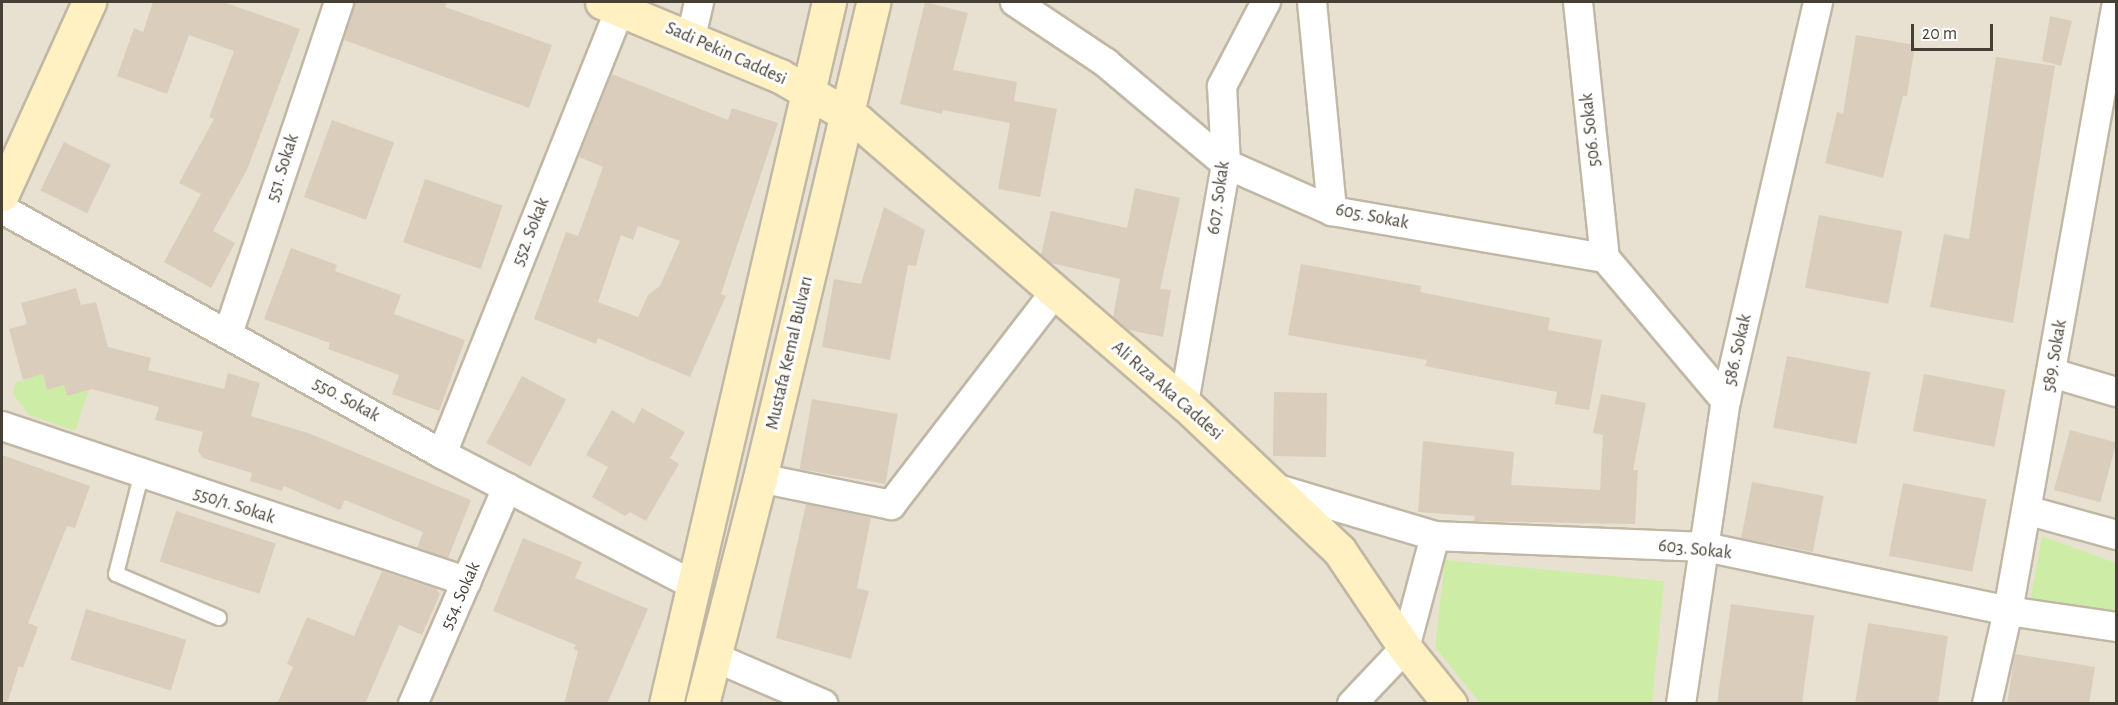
<!DOCTYPE html>
<html>
<head>
<meta charset="utf-8">
<style>
  body { margin:0 }
  #map { position:relative; width:2118px; height:705px; overflow:hidden; background:#f4efe3; font-family:"Alegreya Sans",sans-serif }
  div>[style] { position:absolute }
  .residential>* { inset:0; background:#e8e1d1; transform-origin:0 0 }
  .green>* { inset:0; background:#cdeda7 }
  .building>* { inset:0; background:#dacdbb; transform-origin:0 0 }
  .roads { filter:drop-shadow(2px 0 #c0b7a5) drop-shadow(-2px 0 #c0b7a5) drop-shadow(0 2px #c0b7a5) drop-shadow(0 -2px #c0b7a5) }
  .lane>* { height:14px; margin:-7px; padding:0 7px; transform-origin:7px; border-radius:7px; background:#fff }
  .street>* { height:28px; margin:-14px; padding:0 14px; transform-origin:14px; border-radius:14px; background:#fff }
  .secondary>* { height:33px; margin:-16.5px; padding:0 16.5px; transform-origin:16.5px; border-radius:16.5px; background:#fff1c2 }
  span { translate:-50% -50%; white-space:nowrap; text-align:center; line-height:1.15; -webkit-text-stroke:6px #fff; paint-order:stroke }
  .street-label { font-size:18px; color:#463f33 }
  .frame { position:absolute; inset:0; border:3px solid #463f33; pointer-events:none }
  .scale { position:absolute; left:1911px; top:24px; width:82px; height:27px; box-sizing:border-box; border:3px solid #463f33; border-top:0; padding-left:8px; font-size:18px; line-height:21px; white-space:nowrap; color:#463f33; -webkit-text-stroke:4px #fff; paint-order:stroke }
</style>
</head>
<body>
<div id="map">
  <div class="residential">
    <i style="left:2px;top:2px;width:2114px;height:701px"></i>
  </div>
  <div class="green">
    <i style="clip-path:polygon(43px 374px,47px 390px,64px 385px,67px 395px,89px 389px,75px 431px,29px 415px,13px 394px,15px 383px)"></i>
    <i style="clip-path:polygon(2042px 536px,2116px 563px,2116px 617px,2030px 602px)"></i>
    <i style="clip-path:polygon(1445px 560px,1664px 581px,1652px 703px,1480px 703px,1435px 647px)"></i>
  </div>
  <div class="building">
    <i style="clip-path:polygon(153px 2px,223px 2px,300px 29px,247px 170px,213px 231px,235px 243px,211px 288px,164px 262px,201px 194px,179px 183px,214px 119px,209px 117px,234px 51px,189px 35px,167px 94px,117px 76px,134px 28px,143px 32px)"></i>
    <i style="clip-path:polygon(355px 2px,447px 2px,445px 7px,552px 45px,529px 108px,344px 40px)"></i>
    <i style="clip-path:polygon(925px 2px,968px 13px,953px 70px,1017px 82px,1014px 101px,1057px 109px,1040px 197px,998px 189px,1010px 123px,943px 110px,942px 114px,900px 104px)"></i>
    <i style="clip-path:polygon(2050px 16px,2072px 21px,2061px 66px,2042px 61px)"></i>
    <i style="clip-path:polygon(1856px 35px,1915px 45px,1907px 96px,1903px 96px,1883px 178px,1825px 163px,1837px 112px,1843px 114px)"></i>
    <i style="clip-path:polygon(1996px 57px,2055px 66px,2013px 323px,1930px 307px,1944px 234px,1969px 239px)"></i>
    <i style="clip-path:polygon(evenodd,612px 74px,728px 120px,732px 108px,778px 123px,721px 294px,726px 296px,690px 377px,598px 338px,596px 344px,534px 319px,566px 232px,578px 236px,603px 167px,579px 157px,612px 74px,638px 226px,680px 241px,660px 286px,648px 295px,638px 317px,598px 302px,621px 235px,633px 240px,638px 226px)"></i>
    <i style="left:332px;top:120px;width:66px;height:82px;rotate:20deg"></i>
    <i style="left:64px;top:142px;width:52px;height:54px;rotate:26deg"></i>
    <i style="left:425px;top:179px;width:82px;height:67px;rotate:19deg"></i>
    <i style="clip-path:polygon(1135px 188px,1180px 198px,1160px 289px,1171px 290px,1163px 337px,1129px 330px,1113px 317px,1120px 279px,1051px 263px,1041px 255px,1051px 211px,1127px 228px)"></i>
    <i style="clip-path:polygon(884px 207px,925px 230px,916px 266px,908px 265px,890px 360px,822px 347px,834px 279px,861px 284px)"></i>
    <i style="left:1819px;top:215px;width:85px;height:74px;rotate:11deg"></i>
    <i style="clip-path:polygon(291px 248px,337px 265px,335px 271px,401px 295px,394px 314px,465px 340px,439px 411px,392px 394px,399px 375px,328px 349px,330px 343px,264px 319px)"></i>
    <i style="clip-path:polygon(1301px 264px,1421px 286px,1420px 292px,1550px 318px,1548px 330px,1602px 340px,1589px 410px,1555px 404px,1557px 392px,1425px 366px,1427px 360px,1288px 335px)"></i>
    <i style="clip-path:polygon(76px 288px,81px 305px,96px 302px,108px 347px,151px 358px,148px 370px,224px 389px,228px 373px,260px 383px,251px 416px,308px 433px,471px 500px,448px 558px,417px 548px,423px 532px,345px 500px,340px 510px,284px 486px,282px 491px,250px 481px,252px 473px,203px 458px,198px 451px,203px 432px,155px 420px,159px 407px,92px 389px,67px 396px,64px 385px,47px 390px,43px 374px,23px 380px,9px 329px,27px 324px,21px 303px)"></i>
    <i style="left:1787px;top:356px;width:85px;height:73px;rotate:11deg"></i>
    <i style="left:1924px;top:374px;width:83px;height:58px;rotate:11deg"></i>
    <i style="left:522px;top:376px;width:50px;height:76px;rotate:28deg"></i>
    <i style="left:1274px;top:392px;width:53px;height:64px;rotate:1deg"></i>
    <i style="clip-path:polygon(1601px 394px,1646px 403px,1633px 470px,1638px 470px,1635px 524px,1474px 521px,1475px 516px,1418px 512px,1423px 441px,1514px 452px,1511px 485px,1600px 490px,1603px 435px,1593px 433px)"></i>
    <i style="left:812px;top:399px;width:87px;height:71px;rotate:10deg"></i>
    <i style="clip-path:polygon(642px 408px,685px 432px,670px 458px,679px 464px,646px 521px,630px 512px,625px 516px,592px 497px,608px 467px,586px 455px,612px 410px,634px 423px)"></i>
    <i style="left:2070px;top:430px;width:48px;height:62px;rotate:15deg"></i>
    <i style="clip-path:polygon(2px 455px,90px 486px,75px 528px,67px 526px,28px 623px,38px 627px,23px 668px,19px 666px,7px 704px,2px 704px)"></i>
    <i style="left:1752px;top:482px;width:73px;height:57px;rotate:11deg"></i>
    <i style="left:1903px;top:483px;width:85px;height:74px;rotate:11deg"></i>
    <i style="clip-path:polygon(806px 504px,871px 518px,857px 588px,869px 591px,851px 659px,776px 638px)"></i>
    <i style="left:176px;top:511px;width:105px;height:53px;rotate:18deg"></i>
    <i style="clip-path:polygon(523px 538px,582px 562px,575px 578px,648px 609px,607px 704px,564px 704px,578px 651px,574px 649px,576px 645px,493px 611px)"></i>
    <i style="clip-path:polygon(382px 571px,436px 589px,440px 594px,422px 635px,399px 625px,365px 704px,277px 704px,293px 667px,287px 664px,307px 617px,354px 636px)"></i>
    <i style="left:1731px;top:604px;width:84px;height:101px;rotate:8deg"></i>
    <i style="left:86px;top:609px;width:105px;height:53px;rotate:17deg"></i>
    <i style="clip-path:polygon(1868px 623px,1948px 636px,1938px 704px,1855px 704px)"></i>
    <i style="clip-path:polygon(2015px 654px,2095px 667px,2089px 704px,2007px 704px)"></i>
  </div>
  <div class="roads">
    <div class="lane">
      <i style="left:141px;top:476px;width:101px;rotate:104.3deg"></i>
      <i style="left:116px;top:574px;width:112px;rotate:23.1deg"></i>
    </div>
    <div class="street">
      <i style="left:1015px;top:2px;width:110px;rotate:33.8deg"></i>
      <i style="left:1106px;top:63px;width:157px;rotate:40.1deg"></i>
      <i style="left:1226px;top:164px;width:116px;rotate:23.9deg"></i>
      <i style="left:1332px;top:211px;width:277px;rotate:9.8deg"></i>
      <i style="left:1605px;top:258px;width:187px;rotate:49.8deg"></i>
      <i style="left:1312px;top:2px;width:210px;rotate:84.5deg"></i>
      <i style="left:1578px;top:2px;width:257px;rotate:84deg"></i>
      <i style="left:691px;top:37px;width:36px;rotate:-77deg"></i>
      <i style="left:2px;top:209px;width:504px;rotate:29.11deg"></i>
      <i style="left:442px;top:454px;width:284px;rotate:27.5deg"></i>
      <i style="left:228px;top:334px;width:350px;rotate:-71.5deg"></i>
      <i style="left:2052px;top:373px;width:67px;rotate:16.5deg"></i>
      <i style="left:1184px;top:403px;width:243px;rotate:-80deg"></i>
      <i style="left:1226px;top:164px;width:78px;rotate:-92.9deg"></i>
      <i style="left:1222px;top:86px;width:95px;rotate:-62.4deg"></i>
      <i style="left:2px;top:426px;width:490px;rotate:18.5deg"></i>
      <i style="left:442px;top:454px;width:479px;rotate:-68.2deg"></i>
      <i style="left:760px;top:478px;width:134px;rotate:11.6deg"></i>
      <i style="left:891px;top:505px;width:267px;rotate:-52.4deg"></i>
      <i style="left:1274px;top:488px;width:168px;rotate:16.6deg"></i>
      <i style="left:1435px;top:536px;width:270px;rotate:2.3deg"></i>
      <i style="left:1705px;top:547px;width:310px;rotate:11.9deg"></i>
      <i style="left:2008px;top:611px;width:109px;rotate:8.4deg"></i>
      <i style="left:2026px;top:510px;width:93px;rotate:15.5deg"></i>
      <i style="left:714px;top:657px;width:119px;rotate:23.3deg"></i>
      <i style="left:413px;top:704px;width:236px;rotate:-66.5deg"></i>
      <i style="left:1352px;top:704px;width:77px;rotate:-46.6deg"></i>
      <i style="left:1405px;top:648px;width:116px;rotate:-75deg"></i>
      <i style="left:1681px;top:704px;width:306px;rotate:-81.6deg"></i>
      <i style="left:1726px;top:401px;width:409px;rotate:-77deg"></i>
      <i style="left:1987px;top:704px;width:95px;rotate:-77.3deg"></i>
      <i style="left:2008px;top:611px;width:613px;rotate:-79.85deg"></i>
    </div>
    <div class="secondary">
      <i style="left:602px;top:2px;width:193px;rotate:22.6deg"></i>
      <i style="left:780px;top:76px;width:90px;rotate:30deg"></i>
      <i style="left:858px;top:121px;width:431px;rotate:40.9deg"></i>
      <i style="left:1184px;top:403px;width:214px;rotate:43.5deg"></i>
      <i style="left:1339px;top:550px;width:118px;rotate:56deg"></i>
      <i style="left:1405px;top:648px;width:72px;rotate:51.2deg"></i>
      <i style="left:2px;top:194px;width:211px;rotate:-65.6deg"></i>
      <i style="left:666px;top:704px;width:721px;rotate:-76.93deg"></i>
      <i style="left:702px;top:704px;width:233px;rotate:-75.6deg"></i>
      <i style="left:760px;top:478px;width:489px;rotate:-76.6deg"></i>
    </div>
  </div>
  <div class="street-label">
    <span style="left:726px;top:54px;rotate:24deg">Sadi Pekin Caddesi</span>
    <span style="left:1591px;top:130px;rotate:-96deg">506. Sokak</span>
    <span style="left:283px;top:168px;rotate:-72deg">551. Sokak</span>
    <span style="left:1219px;top:198px;rotate:-82deg">607. Sokak</span>
    <span style="left:1372px;top:217px;rotate:11deg">605. Sokak</span>
    <span style="left:531px;top:232px;rotate:-68deg">552. Sokak</span>
    <span style="left:1738px;top:350px;rotate:-77deg">586. Sokak</span>
    <span style="left:790px;top:353px;rotate:-77deg">Mustafa Kemal Bulvarı</span>
    <span style="left:2055px;top:356px;rotate:-80deg">589. Sokak</span>
    <span style="left:1167px;top:391px;rotate:41deg">Ali Rıza Aka Caddesi</span>
    <span style="left:346px;top:400px;rotate:29deg">550. Sokak</span>
    <span style="left:234px;top:506px;rotate:18deg">550/1. Sokak</span>
    <span style="left:1695px;top:550px;rotate:6deg">603. Sokak</span>
    <span style="left:461px;top:596px;rotate:-66deg">554. Sokak</span>
  </div>
  <div class="frame"></div>
  <div class="scale">20 m</div>
</div>
</body>
</html>
